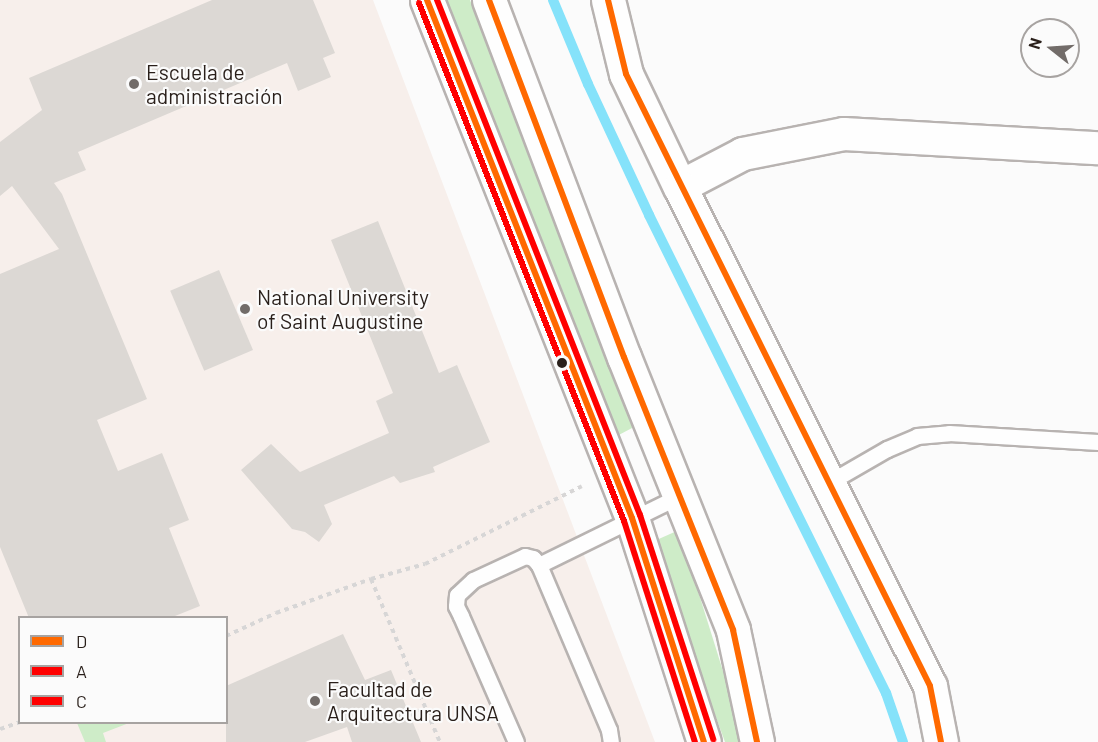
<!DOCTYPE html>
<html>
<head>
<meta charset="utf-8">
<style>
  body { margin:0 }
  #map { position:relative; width:1098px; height:742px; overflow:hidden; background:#fbfbfb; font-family:Barlow,sans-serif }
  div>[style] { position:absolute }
  .built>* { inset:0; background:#f7efeb }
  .green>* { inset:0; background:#ceecc8 }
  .stream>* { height:10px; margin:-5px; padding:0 5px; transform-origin:5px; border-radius:5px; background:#85e2fa }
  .building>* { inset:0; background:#dcd8d4; transform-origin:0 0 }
  .path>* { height:4px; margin-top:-2px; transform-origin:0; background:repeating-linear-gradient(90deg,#d7d6d6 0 4.5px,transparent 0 9px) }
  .roads { filter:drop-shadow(2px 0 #b8b3b1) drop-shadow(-2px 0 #b8b3b1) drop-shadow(0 2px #b8b3b1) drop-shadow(0 -2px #b8b3b1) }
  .service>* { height:15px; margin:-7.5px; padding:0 7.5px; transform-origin:7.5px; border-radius:7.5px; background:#fefefe }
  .minor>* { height:32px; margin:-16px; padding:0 16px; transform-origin:16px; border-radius:16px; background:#fefefe }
  .secondary>* { height:33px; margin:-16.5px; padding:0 16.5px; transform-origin:16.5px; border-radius:16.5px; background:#fefefe }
  .primary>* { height:33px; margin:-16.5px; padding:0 16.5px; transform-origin:16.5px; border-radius:16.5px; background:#fefefe }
  .bus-1>* { height:6px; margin:-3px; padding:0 3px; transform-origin:3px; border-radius:3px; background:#ff6900 }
  .bus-2>* { height:6px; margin:-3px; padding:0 3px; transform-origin:3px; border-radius:3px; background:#f00 }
  .bus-3>* { height:6px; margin:-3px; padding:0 3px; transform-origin:3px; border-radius:3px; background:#f00 }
  .dots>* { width:16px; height:16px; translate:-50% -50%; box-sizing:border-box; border:3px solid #fbfbfb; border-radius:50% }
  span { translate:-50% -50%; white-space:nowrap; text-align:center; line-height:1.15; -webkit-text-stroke:4.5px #fbfbfb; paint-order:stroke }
  .poi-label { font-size:21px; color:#291f1a }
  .left { translate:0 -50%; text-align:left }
  .legend { position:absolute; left:18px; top:616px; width:210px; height:108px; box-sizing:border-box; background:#fbfbfb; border:2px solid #a7a3a1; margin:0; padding:8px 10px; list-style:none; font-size:18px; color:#291f1a }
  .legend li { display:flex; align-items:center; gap:12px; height:30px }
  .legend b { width:30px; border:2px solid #a7a3a1 }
  .north { position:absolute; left:1020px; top:18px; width:60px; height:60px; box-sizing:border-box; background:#fbfbfb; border:2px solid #a7a3a1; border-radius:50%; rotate:287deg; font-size:16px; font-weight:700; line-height:24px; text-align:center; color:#291f1a }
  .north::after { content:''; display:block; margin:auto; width:21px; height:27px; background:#726c69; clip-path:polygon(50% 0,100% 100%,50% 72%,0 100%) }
</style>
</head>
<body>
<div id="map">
  <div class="built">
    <i style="clip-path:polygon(evenodd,0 0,373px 0,655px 742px,0 742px,0 0,20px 618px,226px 618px,226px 722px,20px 722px,20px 618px)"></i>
  </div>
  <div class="green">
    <i style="clip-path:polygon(441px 0,470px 0,634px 427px,613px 438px)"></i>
    <i style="clip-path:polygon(679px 530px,732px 700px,740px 742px,725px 742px,652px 542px)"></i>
    <i style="clip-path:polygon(77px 723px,129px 723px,103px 733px,106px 742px,85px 742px)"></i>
  </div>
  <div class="stream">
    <i style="left:553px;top:0;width:91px;rotate:67.4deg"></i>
    <i style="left:588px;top:84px;width:145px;rotate:65deg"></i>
    <i style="left:649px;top:215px;width:534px;rotate:63.63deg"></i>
    <i style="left:886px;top:693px;width:52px;rotate:70.9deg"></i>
  </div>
  <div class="building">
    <i style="clip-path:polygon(212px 0,313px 0,335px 53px,323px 58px,331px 77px,298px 91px,287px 63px,78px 152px,86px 170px,54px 183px,62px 194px,147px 399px,97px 420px,118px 471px,162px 453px,189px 520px,169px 528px,200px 606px,170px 618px,29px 618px,0 547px,0 274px,59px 249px,12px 186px,0 196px,0 142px,42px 110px,29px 78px)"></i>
    <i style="clip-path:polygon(378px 221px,439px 373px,457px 365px,490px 442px,433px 467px,435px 472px,400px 483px,394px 476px,324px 505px,332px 524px,319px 542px,305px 532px,292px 529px,241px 470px,271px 444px,300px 472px,389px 433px,376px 401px,393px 393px,331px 240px)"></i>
    <i style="left:219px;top:270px;width:87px;height:53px;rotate:67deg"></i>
    <i style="clip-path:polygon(343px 634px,365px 680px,391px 670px,421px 742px,352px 742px,347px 727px,305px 742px,226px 742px,226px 686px)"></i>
  </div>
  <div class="path">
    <i style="left:371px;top:579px;width:177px;rotate:67.1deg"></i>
    <i style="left:226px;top:636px;width:55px;rotate:-24.7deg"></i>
    <i style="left:276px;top:613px;width:101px;rotate:-19.7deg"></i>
    <i style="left:371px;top:579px;width:56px;rotate:-15.5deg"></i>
    <i style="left:425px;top:564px;width:175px;rotate:-26.4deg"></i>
    <i style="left:410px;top:715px;width:17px;rotate:-24deg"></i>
    <i style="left:0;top:729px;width:21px;rotate:-19deg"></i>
  </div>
  <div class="roads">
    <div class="service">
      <i style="left:828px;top:483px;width:68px;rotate:-30deg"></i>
      <i style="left:887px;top:449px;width:33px;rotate:-23deg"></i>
      <i style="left:917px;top:436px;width:32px;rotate:-5deg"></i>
      <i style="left:949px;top:433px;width:149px;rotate:3.5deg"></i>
      <i style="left:539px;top:565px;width:158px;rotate:-26.2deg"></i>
      <i style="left:516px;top:742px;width:137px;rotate:-113.6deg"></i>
      <i style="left:461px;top:616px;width:11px;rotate:-117deg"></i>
      <i style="left:456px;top:606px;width:11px;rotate:-85deg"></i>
      <i style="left:457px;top:595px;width:22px;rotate:-43deg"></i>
      <i style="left:473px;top:580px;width:57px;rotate:-24.8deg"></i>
      <i style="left:525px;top:556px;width:8px;rotate:14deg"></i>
      <i style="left:533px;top:558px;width:9px;rotate:49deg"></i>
      <i style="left:539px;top:565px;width:179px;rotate:67deg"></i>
      <i style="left:609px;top:730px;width:12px;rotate:81deg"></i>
    </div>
    <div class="minor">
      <i style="left:680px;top:187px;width:71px;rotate:-27.6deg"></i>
      <i style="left:743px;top:154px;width:103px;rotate:-11.2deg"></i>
      <i style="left:844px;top:134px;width:254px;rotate:3.2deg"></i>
    </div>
    <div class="secondary">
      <i style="left:608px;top:0;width:76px;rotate:76.3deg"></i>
      <i style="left:626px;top:74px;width:125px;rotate:64.5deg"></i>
      <i style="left:680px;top:187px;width:558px;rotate:63.39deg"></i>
      <i style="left:930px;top:686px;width:57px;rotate:78.9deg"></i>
    </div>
    <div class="primary">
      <i style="left:427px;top:0;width:557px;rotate:68.41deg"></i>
      <i style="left:632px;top:518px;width:235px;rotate:72.2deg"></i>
      <i style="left:489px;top:0;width:382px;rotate:69.3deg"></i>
      <i style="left:624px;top:357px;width:294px;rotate:68.2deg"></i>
      <i style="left:733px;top:630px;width:115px;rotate:77.9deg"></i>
    </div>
  </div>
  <div class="bus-1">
    <i style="left:427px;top:0;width:557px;rotate:68.41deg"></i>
    <i style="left:632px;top:518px;width:235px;rotate:72.2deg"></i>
    <i style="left:489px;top:0;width:382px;rotate:69.3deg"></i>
    <i style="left:624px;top:357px;width:294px;rotate:68.2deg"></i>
    <i style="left:733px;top:630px;width:115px;rotate:77.9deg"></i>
    <i style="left:608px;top:0;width:76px;rotate:76.3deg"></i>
    <i style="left:626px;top:74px;width:683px;rotate:63.58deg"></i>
    <i style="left:930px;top:686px;width:57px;rotate:78.9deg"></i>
  </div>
  <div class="bus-2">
    <i style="left:419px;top:3px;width:557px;rotate:68.41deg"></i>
    <i style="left:624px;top:521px;width:232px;rotate:72.2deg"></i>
  </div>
  <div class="bus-3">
    <i style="left:437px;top:0;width:554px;rotate:68.49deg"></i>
    <i style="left:640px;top:515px;width:236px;rotate:71.9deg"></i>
  </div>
  <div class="dots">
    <i style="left:134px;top:84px;background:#726c69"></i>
    <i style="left:245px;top:309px;background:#726c69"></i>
    <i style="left:562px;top:363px;background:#291f1a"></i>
    <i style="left:315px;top:701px;background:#726c69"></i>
  </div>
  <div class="poi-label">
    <span class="left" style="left:146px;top:84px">Escuela de<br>administración</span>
    <span class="left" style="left:257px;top:309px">National University<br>of Saint Augustine</span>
    <span class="left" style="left:327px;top:701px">Facultad de<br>Arquitectura UNSA</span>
  </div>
  <ul class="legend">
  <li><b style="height:8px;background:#ff6900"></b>D</li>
  <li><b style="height:8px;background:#f00"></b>A</li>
  <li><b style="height:8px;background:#f00"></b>C</li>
  </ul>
  <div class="north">N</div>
</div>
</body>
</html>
